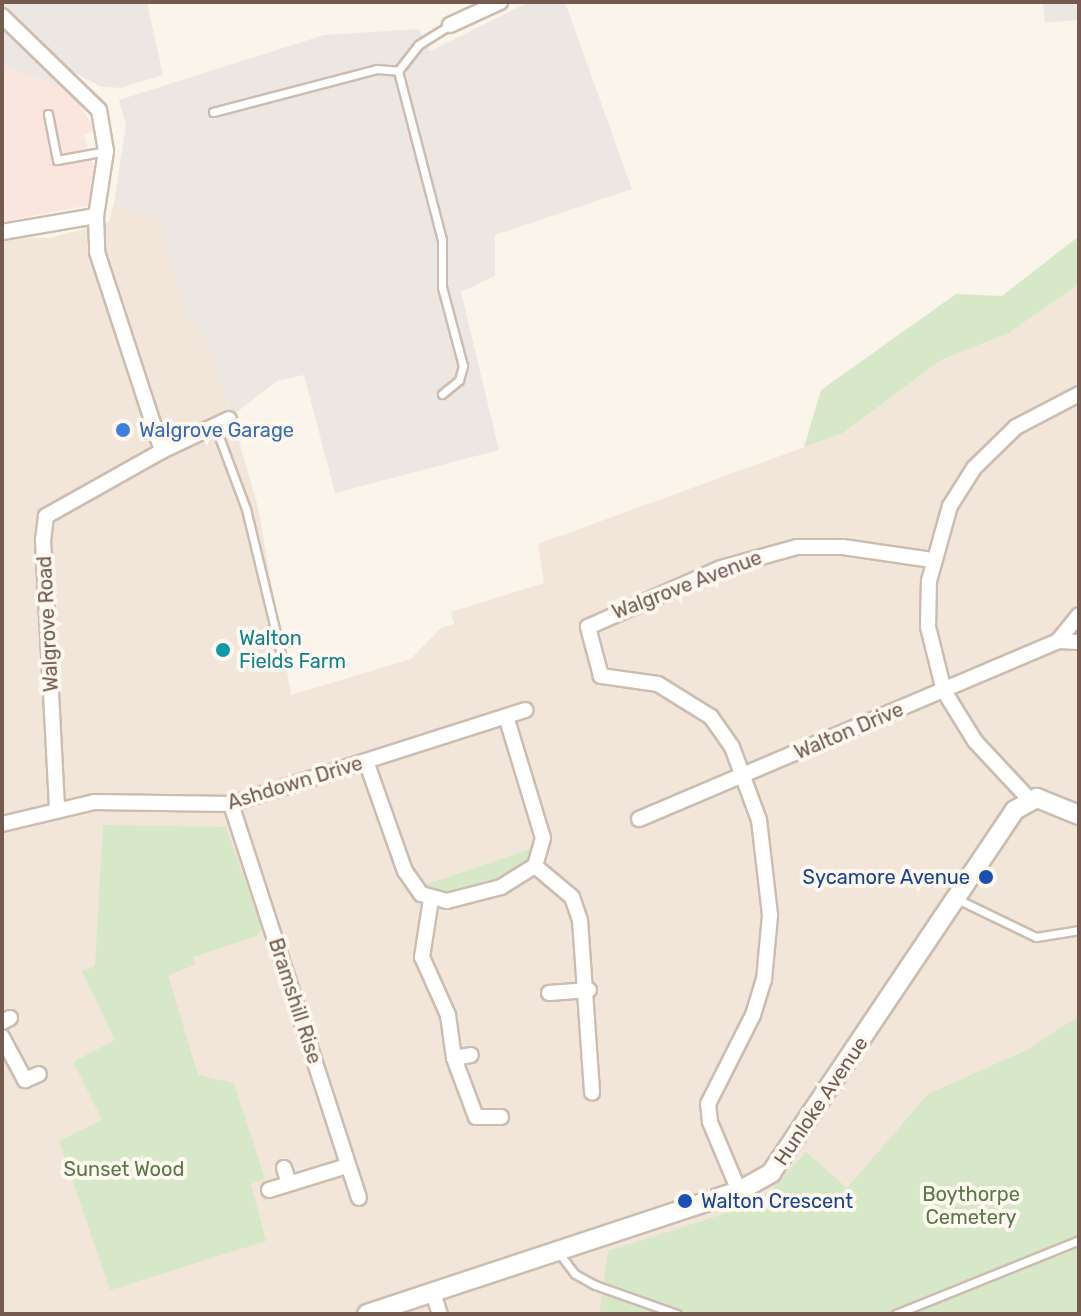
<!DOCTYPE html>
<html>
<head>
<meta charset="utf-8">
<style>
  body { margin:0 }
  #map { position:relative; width:1081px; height:1316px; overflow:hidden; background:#fbf4ea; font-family:Rubik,sans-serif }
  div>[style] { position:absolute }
  .residential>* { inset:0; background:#f2e5d9 }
  .commercial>* { inset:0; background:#fae6df }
  .industrial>* { inset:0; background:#ede7e3 }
  .green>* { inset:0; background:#d7e8c9 }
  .roads { filter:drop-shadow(2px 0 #cdbcb0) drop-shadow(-2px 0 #cdbcb0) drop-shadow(0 2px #cdbcb0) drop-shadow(0 -2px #cdbcb0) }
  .service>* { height:7px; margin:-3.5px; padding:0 3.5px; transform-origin:3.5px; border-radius:3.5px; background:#fff }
  .minor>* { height:14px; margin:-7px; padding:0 7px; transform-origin:7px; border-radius:7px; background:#fff }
  .tertiary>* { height:18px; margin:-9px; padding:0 9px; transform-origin:9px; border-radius:9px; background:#fff }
  .dots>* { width:22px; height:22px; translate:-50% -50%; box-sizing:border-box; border:4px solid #fef8f0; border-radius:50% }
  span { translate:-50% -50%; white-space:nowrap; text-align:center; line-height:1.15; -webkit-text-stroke:8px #fef8f0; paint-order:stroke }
  .shop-label { font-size:20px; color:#366cbe }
  .left { translate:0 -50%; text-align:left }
  .street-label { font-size:20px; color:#745a4f }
  .culture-label { font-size:20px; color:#0d838f }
  .transit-label { font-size:20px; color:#164399 }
  .right { translate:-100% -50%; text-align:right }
  .park-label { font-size:20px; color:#597948 }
  .frame { position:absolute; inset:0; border:4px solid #745a4f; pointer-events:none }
</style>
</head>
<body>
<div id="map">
  <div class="residential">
    <i style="clip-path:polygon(114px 204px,159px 219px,188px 315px,213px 352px,258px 507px,291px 695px,411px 659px,441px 628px,454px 624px,451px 612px,544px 583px,538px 544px,843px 433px,941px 360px,1009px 333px,1079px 284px,1079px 1314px,2px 1314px,2px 237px,50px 238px,109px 222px)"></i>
  </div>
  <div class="commercial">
    <i style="clip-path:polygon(2px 66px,62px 87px,78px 101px,95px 130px,84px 135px,95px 172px,90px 205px,2px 222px)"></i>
  </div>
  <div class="industrial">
    <i style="clip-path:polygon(2px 2px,147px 2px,163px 75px,120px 88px,99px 86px,74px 72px,62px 87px,2px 66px)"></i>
    <i style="clip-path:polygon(529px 2px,565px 2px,632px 189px,495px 235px,495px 276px,461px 292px,499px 450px,335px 493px,304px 375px,277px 381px,232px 416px,213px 352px,188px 315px,159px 219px,114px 204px,126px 125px,119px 100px,324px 35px,419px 29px,430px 51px)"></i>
    <i style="clip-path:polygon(1043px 2px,1079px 2px,1079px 20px,1045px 23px)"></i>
  </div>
  <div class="green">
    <i style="clip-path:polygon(1079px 236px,1079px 284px,1009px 333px,941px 360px,843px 433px,804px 447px,821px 390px,956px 294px,1002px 296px)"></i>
    <i style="clip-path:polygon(103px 825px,226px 827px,262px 929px,257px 936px,193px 957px,195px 965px,168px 975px,198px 1075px,234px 1083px,265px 1179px,251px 1184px,266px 1241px,110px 1290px,59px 1141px,102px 1120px,73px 1062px,115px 1040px,82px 971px,95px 966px)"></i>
    <i style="clip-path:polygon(533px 848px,523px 867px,502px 880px,452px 895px,425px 885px)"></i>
    <i style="clip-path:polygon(1079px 1016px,1079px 1314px,599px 1314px,608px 1251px,748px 1206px,769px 1192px,806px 1152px,847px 1188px,928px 1094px,1025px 1051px)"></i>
  </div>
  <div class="roads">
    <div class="service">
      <i style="left:213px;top:112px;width:170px;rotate:-14.7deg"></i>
      <i style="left:377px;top:69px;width:21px;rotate:5deg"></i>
      <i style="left:48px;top:114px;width:47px;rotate:78.9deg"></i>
      <i style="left:57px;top:160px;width:50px;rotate:-10.4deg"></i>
      <i style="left:442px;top:394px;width:22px;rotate:-39deg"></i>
      <i style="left:459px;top:380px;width:15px;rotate:-74deg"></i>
      <i style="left:463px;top:366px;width:82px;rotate:-104.9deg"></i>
      <i style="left:442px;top:287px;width:47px;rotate:-90deg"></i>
      <i style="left:442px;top:240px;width:175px;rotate:-104.6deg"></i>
      <i style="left:398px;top:71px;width:33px;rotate:-52deg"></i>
      <i style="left:418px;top:45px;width:38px;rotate:-32deg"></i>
      <i style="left:215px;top:426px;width:89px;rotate:69.5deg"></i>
      <i style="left:246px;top:509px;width:157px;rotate:76.4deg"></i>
      <i style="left:955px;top:898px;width:90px;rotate:25.7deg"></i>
      <i style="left:1036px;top:937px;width:44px;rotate:-9.2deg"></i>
      <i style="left:559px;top:1253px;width:26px;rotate:53deg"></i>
      <i style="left:575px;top:1274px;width:23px;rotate:29deg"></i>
      <i style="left:595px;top:1285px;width:87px;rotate:19.5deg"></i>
      <i style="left:896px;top:1314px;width:197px;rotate:-22deg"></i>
    </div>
    <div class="minor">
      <i style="left:2px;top:16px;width:135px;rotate:44.1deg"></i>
      <i style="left:99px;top:110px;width:42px;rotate:80.3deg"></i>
      <i style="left:106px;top:151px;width:66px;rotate:98.7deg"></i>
      <i style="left:96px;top:216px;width:36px;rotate:88deg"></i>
      <i style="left:97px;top:252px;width:209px;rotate:71.9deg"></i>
      <i style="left:162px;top:451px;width:133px;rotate:150.7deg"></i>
      <i style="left:46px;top:516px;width:24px;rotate:97deg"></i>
      <i style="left:43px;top:540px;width:268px;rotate:87deg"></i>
      <i style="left:450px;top:25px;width:55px;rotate:-24.7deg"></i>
      <i style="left:2px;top:232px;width:95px;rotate:-9.7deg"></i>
      <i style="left:162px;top:451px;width:74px;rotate:-25.5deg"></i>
      <i style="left:1058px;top:641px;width:21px;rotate:3deg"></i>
      <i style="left:366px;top:761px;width:117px;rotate:70.5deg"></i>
      <i style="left:405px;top:871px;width:28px;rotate:55deg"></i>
      <i style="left:421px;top:894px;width:27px;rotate:15deg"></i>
      <i style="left:447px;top:901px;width:56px;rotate:-14.5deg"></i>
      <i style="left:501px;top:887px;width:40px;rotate:-32deg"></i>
      <i style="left:535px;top:866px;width:29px;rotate:-74deg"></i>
      <i style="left:543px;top:838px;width:127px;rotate:-106.9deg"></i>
      <i style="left:1029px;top:799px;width:79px;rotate:-133deg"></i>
      <i style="left:975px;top:741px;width:59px;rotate:-121.8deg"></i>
      <i style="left:944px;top:691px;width:66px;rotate:-104deg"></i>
      <i style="left:928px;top:627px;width:46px;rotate:-88.8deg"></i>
      <i style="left:929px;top:581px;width:78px;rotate:-74.4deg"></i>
      <i style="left:950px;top:506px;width:45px;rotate:-57.7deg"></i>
      <i style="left:974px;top:468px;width:59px;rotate:-44.3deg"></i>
      <i style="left:1016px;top:427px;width:71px;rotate:-27.6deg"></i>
      <i style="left:231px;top:804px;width:414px;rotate:72deg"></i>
      <i style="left:639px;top:819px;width:455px;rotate:-23deg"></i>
      <i style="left:1058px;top:641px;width:33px;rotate:-51deg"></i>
      <i style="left:2px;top:824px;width:95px;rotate:-13.4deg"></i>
      <i style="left:94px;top:802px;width:137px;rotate:0.8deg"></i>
      <i style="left:231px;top:804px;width:309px;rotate:-17.7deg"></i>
      <i style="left:535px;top:866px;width:48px;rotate:40deg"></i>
      <i style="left:572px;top:897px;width:24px;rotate:71deg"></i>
      <i style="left:580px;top:920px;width:173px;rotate:86deg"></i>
      <i style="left:431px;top:899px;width:59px;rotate:98.8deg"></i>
      <i style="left:422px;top:957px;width:64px;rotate:65.9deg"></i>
      <i style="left:448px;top:1015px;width:43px;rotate:82.1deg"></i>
      <i style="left:454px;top:1058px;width:63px;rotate:69.6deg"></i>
      <i style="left:476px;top:1117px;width:25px"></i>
      <i style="left:549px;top:993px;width:40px;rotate:-4.3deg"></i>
      <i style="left:2px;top:1022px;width:9px;rotate:-27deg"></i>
      <i style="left:2px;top:1037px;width:49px;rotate:61.9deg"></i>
      <i style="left:25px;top:1080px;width:15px;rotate:-23deg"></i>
      <i style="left:454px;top:1058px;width:17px;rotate:-10deg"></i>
      <i style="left:284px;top:1168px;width:16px;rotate:72deg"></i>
      <i style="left:269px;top:1190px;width:82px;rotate:-17.1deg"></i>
      <i style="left:739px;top:1191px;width:75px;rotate:-112.8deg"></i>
      <i style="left:710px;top:1122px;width:18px;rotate:-96deg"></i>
      <i style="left:708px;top:1104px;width:100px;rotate:-63.2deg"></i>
      <i style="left:753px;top:1015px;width:37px;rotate:-73deg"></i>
      <i style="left:764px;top:980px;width:65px;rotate:-84.7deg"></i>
      <i style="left:770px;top:915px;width:96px;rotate:-96.6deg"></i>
      <i style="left:759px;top:820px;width:78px;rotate:-110.3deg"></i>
      <i style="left:732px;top:747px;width:37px;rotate:-125deg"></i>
      <i style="left:711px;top:717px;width:62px;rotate:-148.1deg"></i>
      <i style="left:658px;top:684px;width:58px;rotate:-172deg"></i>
      <i style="left:601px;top:676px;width:51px;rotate:-104.9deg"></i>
      <i style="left:588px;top:627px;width:145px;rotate:-23.9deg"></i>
      <i style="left:721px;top:568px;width:79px;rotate:-15.4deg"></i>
      <i style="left:797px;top:547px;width:46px"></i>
      <i style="left:843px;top:547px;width:90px;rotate:8.3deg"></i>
      <i style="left:433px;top:1293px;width:22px;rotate:72deg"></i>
    </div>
    <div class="tertiary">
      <i style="left:367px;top:1314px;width:392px;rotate:-18.3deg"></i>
      <i style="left:739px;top:1191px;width:37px;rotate:-29deg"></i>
      <i style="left:771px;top:1173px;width:437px;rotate:-56.1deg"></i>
      <i style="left:1015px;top:810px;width:25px;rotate:-29deg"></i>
      <i style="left:1037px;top:798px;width:45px;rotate:22deg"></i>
    </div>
  </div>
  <div class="dots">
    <i style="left:123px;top:430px;background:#3f7fe0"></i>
    <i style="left:223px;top:650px;background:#0f9aa8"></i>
    <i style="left:986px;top:877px;background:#1a4fb4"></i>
    <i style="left:685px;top:1201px;background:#1a4fb4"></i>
  </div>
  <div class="shop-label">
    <span class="left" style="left:139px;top:430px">Walgrove Garage</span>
  </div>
  <div class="street-label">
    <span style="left:687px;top:585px;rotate:-21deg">Walgrove Avenue</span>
    <span style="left:48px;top:624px;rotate:-93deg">Walgrove Road</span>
    <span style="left:849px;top:731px;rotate:-23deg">Walton Drive</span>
    <span style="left:295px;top:783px;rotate:-17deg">Ashdown Drive</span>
    <span style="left:295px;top:1001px;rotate:72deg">Bramshill Rise</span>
    <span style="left:821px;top:1101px;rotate:-56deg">Hunloke Avenue</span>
  </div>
  <div class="culture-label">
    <span class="left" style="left:239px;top:650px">Walton<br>Fields Farm</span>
  </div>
  <div class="transit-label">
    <span class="right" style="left:970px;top:877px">Sycamore Avenue</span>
    <span class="left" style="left:701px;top:1201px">Walton Crescent</span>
  </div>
  <div class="park-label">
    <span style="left:124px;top:1169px">Sunset Wood</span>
    <span style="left:971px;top:1206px">Boythorpe<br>Cemetery</span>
  </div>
  <div class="frame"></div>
</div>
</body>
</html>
